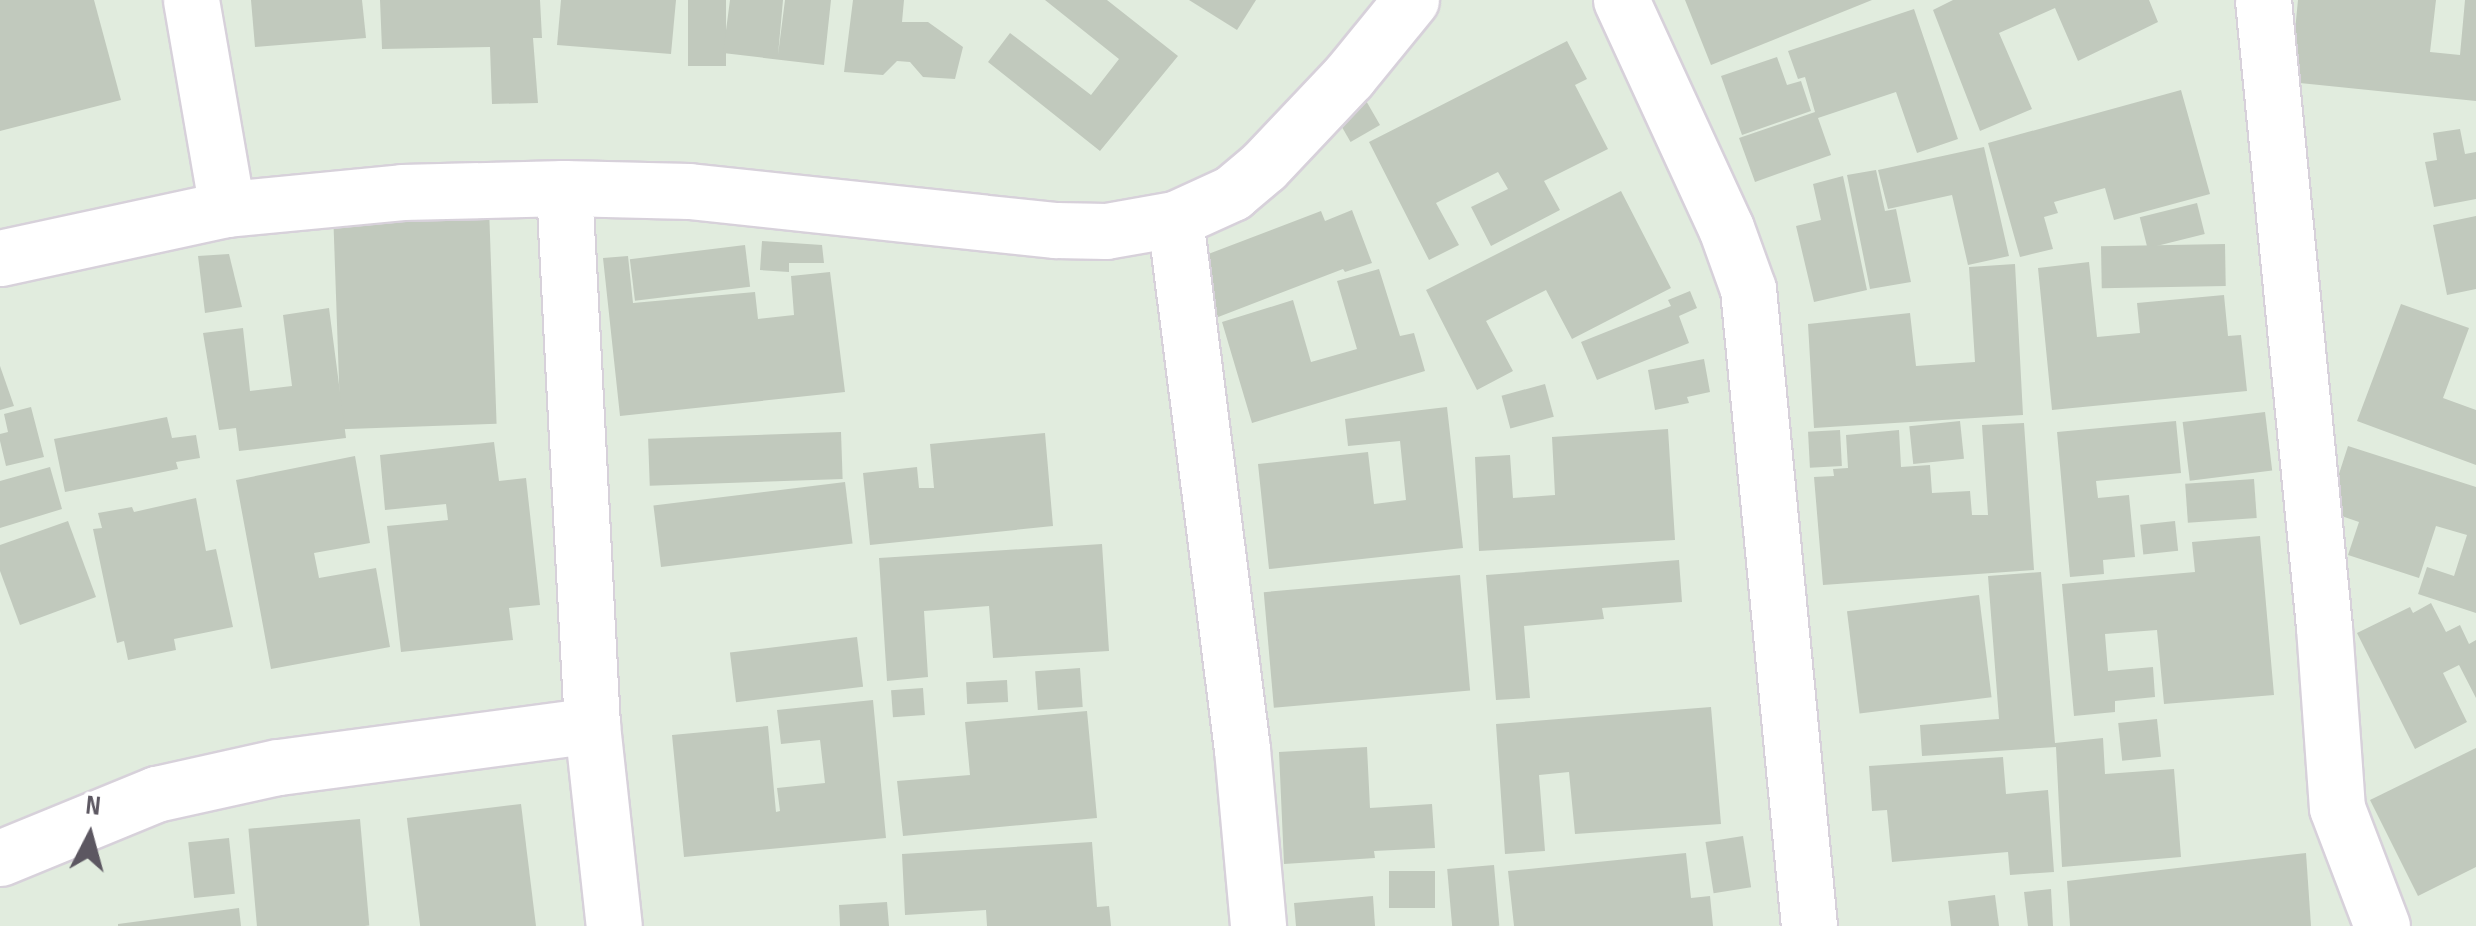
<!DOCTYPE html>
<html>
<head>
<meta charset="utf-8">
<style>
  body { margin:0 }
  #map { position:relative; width:2476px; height:926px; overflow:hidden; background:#e1ecde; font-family:"Sofia Sans Condensed",sans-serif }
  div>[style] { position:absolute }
  .building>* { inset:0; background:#c1c9bd; transform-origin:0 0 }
  .roads { filter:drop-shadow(2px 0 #d7d1da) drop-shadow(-2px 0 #d7d1da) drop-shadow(0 2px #d7d1da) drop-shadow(0 -2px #d7d1da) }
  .street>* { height:55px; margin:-27.5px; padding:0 27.5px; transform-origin:27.5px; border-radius:27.5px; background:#fff }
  span { translate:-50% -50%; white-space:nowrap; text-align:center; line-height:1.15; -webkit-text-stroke:8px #fff; paint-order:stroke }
  .north { position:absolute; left:40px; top:786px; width:100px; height:100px; -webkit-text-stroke:8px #fff; paint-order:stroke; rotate:6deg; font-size:28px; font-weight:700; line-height:40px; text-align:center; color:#5c5761 }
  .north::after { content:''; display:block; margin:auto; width:35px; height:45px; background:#5c5761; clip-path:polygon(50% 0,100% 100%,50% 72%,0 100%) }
</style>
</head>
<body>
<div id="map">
  <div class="building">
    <i style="clip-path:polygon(0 0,94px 0,121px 100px,0 131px)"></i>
    <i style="clip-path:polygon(251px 0,362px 0,366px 38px,255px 47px)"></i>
    <i style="clip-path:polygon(380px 0,540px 0,542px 38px,533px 38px,538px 103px,492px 104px,490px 47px,382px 49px)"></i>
    <i style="clip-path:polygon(561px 0,676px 0,671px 54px,557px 45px)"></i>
    <i style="left:688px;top:0;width:38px;height:66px"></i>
    <i style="clip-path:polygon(730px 0,783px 0,778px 55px,785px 0,831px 0,824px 65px,723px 53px)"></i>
    <i style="clip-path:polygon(853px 0,904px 0,902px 22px,928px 22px,963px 47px,955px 79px,923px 77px,910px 62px,897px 61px,883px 75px,844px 72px)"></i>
    <i style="clip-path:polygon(1045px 0,1107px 0,1178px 56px,1100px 151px,988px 62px,1010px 33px,1091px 95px,1119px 59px)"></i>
    <i style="clip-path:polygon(1189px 0,1256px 0,1237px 30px)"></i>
    <i style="clip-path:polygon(1685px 0,1872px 0,1711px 65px)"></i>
    <i style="clip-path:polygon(1953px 0,2149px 0,2158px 22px,2078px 61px,2055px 8px,1999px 33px,2032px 109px,1980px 131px,1933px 10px)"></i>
    <i style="clip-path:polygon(2298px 0,2436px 0,2430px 52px,2460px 55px,2465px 0,2476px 0,2476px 101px,2290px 82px)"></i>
    <i style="clip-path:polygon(1914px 9px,1958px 139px,1917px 153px,1896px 92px,1818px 118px,1831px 155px,1755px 182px,1739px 138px,1815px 112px,1805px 77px,1798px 79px,1788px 51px)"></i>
    <i style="clip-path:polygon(1567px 41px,1587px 79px,1575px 85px,1608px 149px,1544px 181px,1560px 210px,1491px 246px,1471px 207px,1508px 189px,1498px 172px,1436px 203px,1459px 245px,1429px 260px,1369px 142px)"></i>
    <i style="clip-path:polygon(1777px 57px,1787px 85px,1801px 81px,1811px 111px,1742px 135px,1721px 76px)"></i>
    <i style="clip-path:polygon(2181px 90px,2210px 194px,2114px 220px,2105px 188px,2054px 202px,2058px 213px,2044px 217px,2053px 249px,2020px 257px,1988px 143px)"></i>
    <i style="left:1361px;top:92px;width:38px;height:34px;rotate:60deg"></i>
    <i style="clip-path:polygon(2460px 129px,2465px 154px,2476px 152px,2476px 199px,2434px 207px,2425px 162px,2437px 160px,2433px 133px)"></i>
    <i style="clip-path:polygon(1984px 147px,2009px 256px,1968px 265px,1952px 195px,1888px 209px,1878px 170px)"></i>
    <i style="clip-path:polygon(1876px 170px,1885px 211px,1896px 209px,1911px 282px,1870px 289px,1847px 175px)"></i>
    <i style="clip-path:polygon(1843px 176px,1867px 290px,1814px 302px,1796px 226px,1821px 220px,1813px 184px)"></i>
    <i style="clip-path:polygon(1621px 191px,1671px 288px,1572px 339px,1546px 290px,1486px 321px,1513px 371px,1477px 390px,1426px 290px)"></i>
    <i style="left:2197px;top:203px;width:32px;height:59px;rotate:76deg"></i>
    <i style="left:489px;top:207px;width:217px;height:156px;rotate:88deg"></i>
    <i style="clip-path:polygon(1352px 210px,1372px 263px,1345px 272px,1343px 269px,1213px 319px,1190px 261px,1321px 211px,1325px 221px)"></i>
    <i style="clip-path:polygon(2476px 216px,2476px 289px,2447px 295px,2433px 225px)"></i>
    <i style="clip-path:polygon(762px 241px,822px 245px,824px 263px,789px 263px,789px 272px,760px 270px)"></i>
    <i style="left:2225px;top:244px;width:42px;height:124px;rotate:89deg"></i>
    <i style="left:745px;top:245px;width:42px;height:116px;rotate:83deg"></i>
    <i style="clip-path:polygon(229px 254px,242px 307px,205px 313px,198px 256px)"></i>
    <i style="clip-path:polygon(628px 256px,633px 303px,755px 292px,758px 319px,794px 315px,791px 276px,830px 272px,845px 392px,620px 416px,603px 258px)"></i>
    <i style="clip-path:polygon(2089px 262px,2097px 337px,2140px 333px,2137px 303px,2224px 295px,2228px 336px,2241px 335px,2247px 391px,2052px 410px,2038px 268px)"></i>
    <i style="clip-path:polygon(2015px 264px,2023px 415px,1814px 428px,1808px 324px,1910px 313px,1916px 366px,1975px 362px,1969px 267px)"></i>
    <i style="clip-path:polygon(1379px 269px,1400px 336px,1414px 333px,1425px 371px,1252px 423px,1222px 322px,1293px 300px,1311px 362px,1357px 349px,1337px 281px)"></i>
    <i style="clip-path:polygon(1690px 291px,1697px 308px,1679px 316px,1689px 343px,1597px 380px,1581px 342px,1671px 306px,1668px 300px)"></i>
    <i style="clip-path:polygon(2401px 304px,2469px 328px,2443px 398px,2476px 410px,2476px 465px,2357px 421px)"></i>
    <i style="clip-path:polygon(329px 308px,346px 438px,239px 451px,236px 428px,219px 430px,203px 333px,243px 328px,250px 391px,292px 386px,283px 315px)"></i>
    <i style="clip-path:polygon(1704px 359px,1710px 392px,1687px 397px,1689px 403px,1655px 410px,1648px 370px)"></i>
    <i style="clip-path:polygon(0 366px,14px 406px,0 410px)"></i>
    <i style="left:1545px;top:384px;width:34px;height:45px;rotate:75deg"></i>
    <i style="clip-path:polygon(31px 407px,44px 457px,6px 466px,0 441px,0 434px,8px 432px,4px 414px)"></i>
    <i style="clip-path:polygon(1447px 407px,1463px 548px,1269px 569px,1258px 464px,1368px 452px,1374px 504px,1406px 500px,1400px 441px,1348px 446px,1345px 419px)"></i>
    <i style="left:2265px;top:412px;width:59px;height:83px;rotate:83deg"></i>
    <i style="clip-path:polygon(167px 417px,172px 438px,196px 435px,200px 458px,176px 462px,178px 469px,65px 492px,54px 439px)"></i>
    <i style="left:1960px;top:421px;width:38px;height:51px;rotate:84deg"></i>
    <i style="clip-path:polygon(2176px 421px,2181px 473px,2096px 481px,2098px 498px,2129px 495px,2135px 557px,2103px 560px,2104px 574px,2070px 577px,2057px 432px)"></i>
    <i style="clip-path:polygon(2024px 423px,2034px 570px,1823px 585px,1814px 477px,1834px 476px,1833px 469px,1848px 468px,1846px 435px,1899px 430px,1901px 467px,1930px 465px,1932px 493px,1970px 491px,1972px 515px,1988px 515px,1982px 425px)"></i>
    <i style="clip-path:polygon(1668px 429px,1675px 540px,1479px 551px,1475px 457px,1510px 455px,1513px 498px,1555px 495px,1552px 437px)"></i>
    <i style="left:1840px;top:430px;width:36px;height:32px;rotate:87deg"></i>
    <i style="left:841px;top:432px;width:47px;height:193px;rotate:88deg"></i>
    <i style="clip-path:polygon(1045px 433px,1053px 526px,870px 545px,863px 473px,917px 467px,919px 488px,934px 488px,930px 444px)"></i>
    <i style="clip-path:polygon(494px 442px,499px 481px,526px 478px,540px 605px,509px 608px,513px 640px,401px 652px,387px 526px,448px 520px,446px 504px,385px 510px,380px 455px)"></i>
    <i style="clip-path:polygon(2348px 446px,2476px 487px,2476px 613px,2418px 594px,2427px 567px,2454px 576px,2467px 535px,2436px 526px,2419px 578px,2348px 555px,2359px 522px,2327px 511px)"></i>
    <i style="clip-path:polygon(355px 456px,370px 543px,314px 553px,319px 578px,376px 568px,390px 647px,271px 669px,236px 480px)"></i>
    <i style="clip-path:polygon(50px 467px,62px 509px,0 528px,0 481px)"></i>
    <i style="left:2254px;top:479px;width:39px;height:69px;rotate:86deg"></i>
    <i style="left:845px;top:482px;width:62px;height:193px;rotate:83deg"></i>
    <i style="clip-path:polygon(196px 498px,206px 551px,216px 549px,233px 627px,174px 639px,176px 650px,128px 660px,124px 641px,117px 643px,93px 529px,102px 528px,98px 513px,132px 507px,134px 512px)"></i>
    <i style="clip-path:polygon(68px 521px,96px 597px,20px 625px,0 571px,0 545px)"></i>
    <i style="left:2175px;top:521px;width:30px;height:35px;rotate:84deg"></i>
    <i style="clip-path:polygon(2260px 536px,2274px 695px,2164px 704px,2157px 630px,2105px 634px,2108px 671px,2153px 667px,2155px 697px,2115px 701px,2115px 712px,2074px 716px,2062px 584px,2195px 572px,2192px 542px)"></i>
    <i style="clip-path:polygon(1102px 544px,1109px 651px,993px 658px,989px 606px,924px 611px,928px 677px,887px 681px,879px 558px)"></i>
    <i style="clip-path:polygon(1679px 560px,1682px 602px,1602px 608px,1604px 619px,1524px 626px,1530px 698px,1496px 700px,1486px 575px)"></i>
    <i style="clip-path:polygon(2041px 572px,2055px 743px,2103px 738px,2105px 774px,2174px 769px,2181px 857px,2062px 867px,2056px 747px,1922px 756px,1920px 725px,1999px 719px,1988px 576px)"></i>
    <i style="left:1460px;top:575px;width:116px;height:197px;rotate:85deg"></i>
    <i style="left:1979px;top:595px;width:103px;height:133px;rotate:83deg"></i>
    <i style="clip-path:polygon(2431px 603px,2446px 632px,2460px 625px,2469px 644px,2476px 640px,2476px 698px,2459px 665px,2443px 673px,2467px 722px,2415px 749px,2357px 633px,2410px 607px,2413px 613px)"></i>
    <i style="left:857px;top:637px;width:50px;height:128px;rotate:83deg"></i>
    <i style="left:1080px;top:668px;width:39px;height:45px;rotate:86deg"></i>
    <i style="left:1007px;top:680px;width:22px;height:41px;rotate:87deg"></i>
    <i style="left:923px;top:688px;width:27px;height:32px;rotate:86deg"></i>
    <i style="clip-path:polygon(873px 700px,886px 838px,684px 857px,672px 735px,768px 726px,776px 812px,780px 811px,777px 788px,825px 783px,820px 740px,781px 744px,777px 710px)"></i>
    <i style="clip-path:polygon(1711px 707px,1721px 824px,1575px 834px,1569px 772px,1539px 775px,1545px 851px,1505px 854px,1496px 724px)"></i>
    <i style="clip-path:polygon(1087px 711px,1097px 818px,903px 836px,897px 781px,970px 775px,965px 722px)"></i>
    <i style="left:2157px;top:719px;width:38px;height:39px;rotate:84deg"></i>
    <i style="clip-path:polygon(1367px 747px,1370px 808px,1432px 804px,1435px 848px,1374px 851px,1375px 858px,1284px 864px,1279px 752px)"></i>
    <i style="clip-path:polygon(2476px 748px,2476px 867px,2418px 896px,2370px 800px)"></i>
    <i style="clip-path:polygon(2003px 757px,2006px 794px,2048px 790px,2054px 872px,2010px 875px,2008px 852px,1892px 862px,1887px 810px,1872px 811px,1869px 766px)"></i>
    <i style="left:521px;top:804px;width:123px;height:115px;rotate:83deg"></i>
    <i style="left:360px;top:819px;width:107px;height:112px;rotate:85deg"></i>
    <i style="left:1743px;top:836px;width:52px;height:38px;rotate:81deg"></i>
    <i style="left:229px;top:838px;width:56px;height:41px;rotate:84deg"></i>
    <i style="clip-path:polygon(1092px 842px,1097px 907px,1109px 906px,1111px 926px,987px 926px,986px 910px,905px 915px,902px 854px)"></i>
    <i style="clip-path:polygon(1686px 853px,1691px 898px,1710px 896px,1713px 926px,1514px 926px,1508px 871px)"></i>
    <i style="clip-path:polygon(2306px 853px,2311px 926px,2070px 926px,2067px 881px)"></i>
    <i style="left:1494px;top:865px;width:61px;height:47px;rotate:85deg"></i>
    <i style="left:1389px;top:871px;width:46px;height:37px"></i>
    <i style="clip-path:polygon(2051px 889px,2053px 926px,2028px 926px,2024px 892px)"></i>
    <i style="clip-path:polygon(1995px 895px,1999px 926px,1951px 926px,1948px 901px)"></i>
    <i style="clip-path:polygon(1373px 896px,1375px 926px,1296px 926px,1294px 903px)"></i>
    <i style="clip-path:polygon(887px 902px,889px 926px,840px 926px,839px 905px)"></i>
    <i style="clip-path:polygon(239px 908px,241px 926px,118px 926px,118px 924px)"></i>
  </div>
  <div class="roads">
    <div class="street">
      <i style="left:191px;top:0;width:212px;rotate:80.2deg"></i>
      <i style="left:1621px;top:0;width:251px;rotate:65.3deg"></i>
      <i style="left:1726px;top:228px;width:65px;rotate:70.2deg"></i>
      <i style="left:1748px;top:289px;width:640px;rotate:84.53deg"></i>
      <i style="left:2263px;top:0;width:630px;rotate:84.44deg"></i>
      <i style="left:2324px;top:627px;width:181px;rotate:85.9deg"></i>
      <i style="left:2337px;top:808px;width:126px;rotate:69.1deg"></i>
      <i style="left:564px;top:188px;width:538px;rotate:87.02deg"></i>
      <i style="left:592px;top:725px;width:202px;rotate:83.8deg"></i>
      <i style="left:1175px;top:219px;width:534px;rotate:82.8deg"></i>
      <i style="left:1242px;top:749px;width:178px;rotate:84.8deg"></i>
      <i style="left:0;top:258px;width:232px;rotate:-12.2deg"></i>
      <i style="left:227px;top:209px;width:176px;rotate:-5.5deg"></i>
      <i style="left:402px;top:192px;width:162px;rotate:-1.4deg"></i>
      <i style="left:564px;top:188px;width:125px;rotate:1.4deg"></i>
      <i style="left:689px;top:191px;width:369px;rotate:6.1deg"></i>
      <i style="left:1056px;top:230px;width:50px;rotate:1.1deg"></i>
      <i style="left:1106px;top:231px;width:70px;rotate:-9.9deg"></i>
      <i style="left:1175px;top:219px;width:63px;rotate:-24.5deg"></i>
      <i style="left:1232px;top:193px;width:42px;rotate:-40.2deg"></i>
      <i style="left:1264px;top:166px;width:124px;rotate:-46.6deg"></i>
      <i style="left:1349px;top:76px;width:98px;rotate:-50.8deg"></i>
      <i style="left:0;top:858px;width:169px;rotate:-22.3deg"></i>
      <i style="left:156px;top:794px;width:125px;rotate:-12.5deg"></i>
      <i style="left:278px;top:767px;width:317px;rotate:-7.6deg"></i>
    </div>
  </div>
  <div class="north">N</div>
</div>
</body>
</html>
